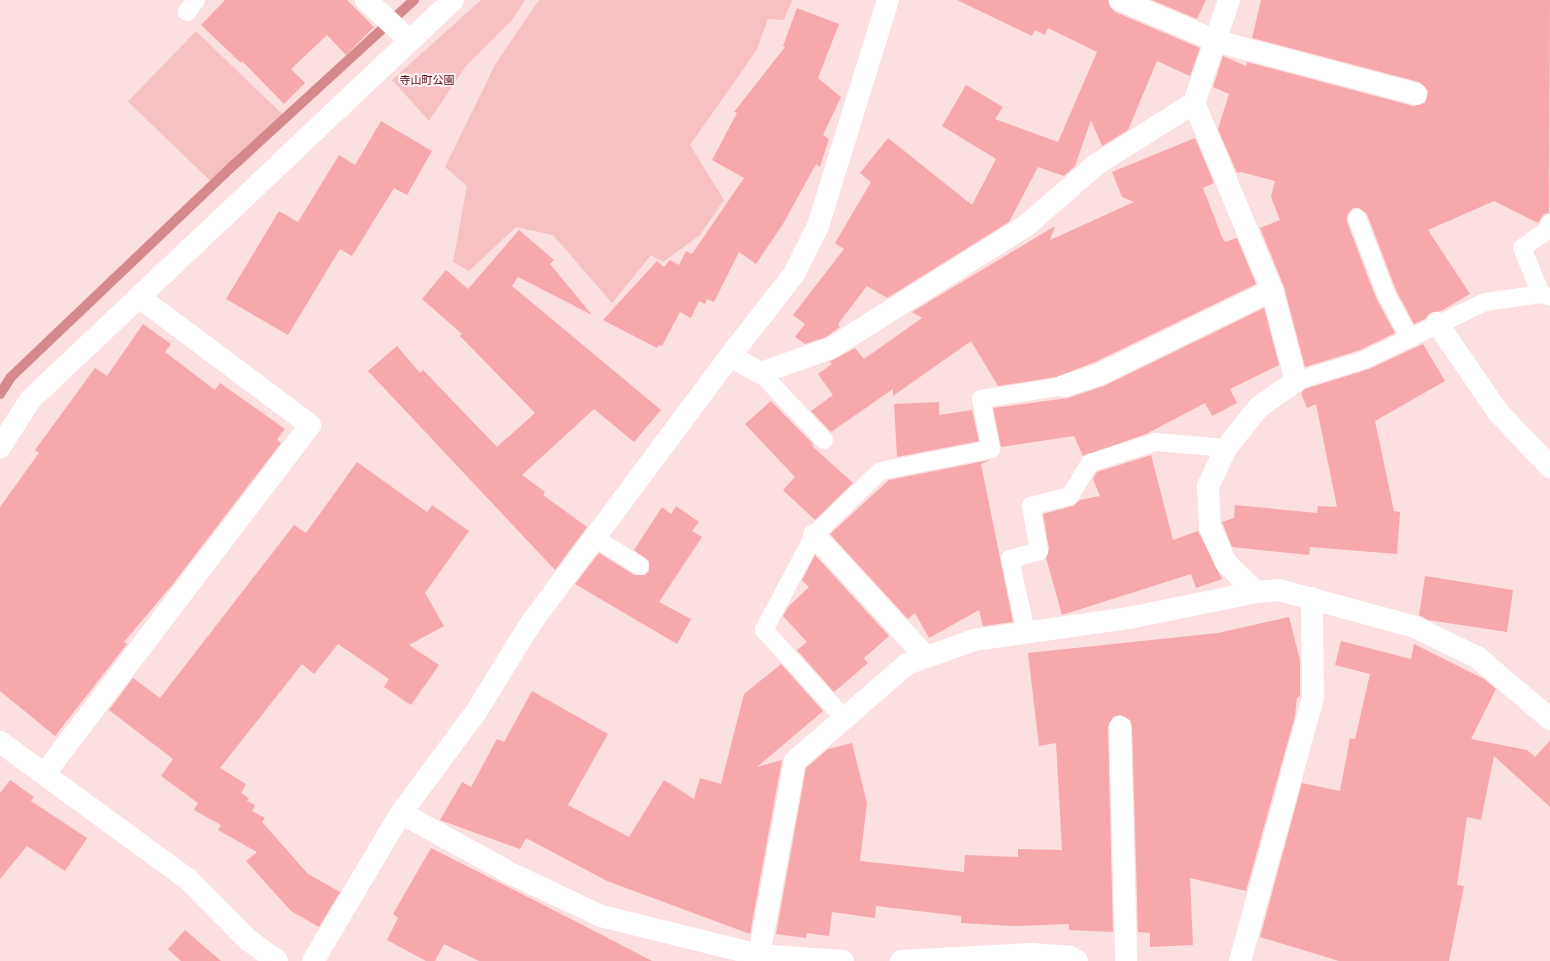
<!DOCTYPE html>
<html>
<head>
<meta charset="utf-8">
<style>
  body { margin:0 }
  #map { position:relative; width:1550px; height:961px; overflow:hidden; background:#fcdfe0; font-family:"Sofia Sans Condensed","Noto Sans JP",sans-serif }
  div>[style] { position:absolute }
  .green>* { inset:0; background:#f7c1c3; transform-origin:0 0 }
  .stream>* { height:10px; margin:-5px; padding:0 5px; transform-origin:5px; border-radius:5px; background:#d6898d }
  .building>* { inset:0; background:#f7a8ac }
  .service>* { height:18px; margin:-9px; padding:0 9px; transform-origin:9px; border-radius:9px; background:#fff }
  .minor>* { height:22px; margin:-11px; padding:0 11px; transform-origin:11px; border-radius:11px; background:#fff }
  span { translate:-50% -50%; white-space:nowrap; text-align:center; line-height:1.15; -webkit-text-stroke:4px #fff0f1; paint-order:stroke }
  .park-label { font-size:11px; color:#530e1b }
</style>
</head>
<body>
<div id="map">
  <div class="green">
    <i style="clip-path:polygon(481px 0,525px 0,512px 20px,466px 66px,429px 121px,392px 80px)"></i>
    <i style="clip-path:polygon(539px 0,792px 0,784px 20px,768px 19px,756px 51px,690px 145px,724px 200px,700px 235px,663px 262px,651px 255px,612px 303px,553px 235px,516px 227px,469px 271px,453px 262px,467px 186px,445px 167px,496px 63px)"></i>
    <i style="left:196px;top:31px;width:120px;height:98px;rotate:44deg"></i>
  </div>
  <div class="stream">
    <i style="left:0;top:394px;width:20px;rotate:-57deg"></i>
    <i style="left:11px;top:377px;width:309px;rotate:-43.6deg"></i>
    <i style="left:235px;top:164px;width:243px;rotate:-42.5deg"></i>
  </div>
  <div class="building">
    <i style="clip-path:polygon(225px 0,347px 0,374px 27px,346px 55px,327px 35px,291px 69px,305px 83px,284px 104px,242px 61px,241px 63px,201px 25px)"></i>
    <i style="clip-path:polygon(957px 0,1108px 0,1110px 7px,1115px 12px,1200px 48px,1190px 76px,1157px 61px,1128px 130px,1102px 146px,1091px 120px,1075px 166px,1064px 176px,1038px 167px,1009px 222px,887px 298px,867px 286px,838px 324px,840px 327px,826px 337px,805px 344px,795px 337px,805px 324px,793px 315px,844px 249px,835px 243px,871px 182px,860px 173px,888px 138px,972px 205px,996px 159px,942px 126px,966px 85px,1003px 107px,995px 119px,1058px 142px,1097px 52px,1048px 28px,1045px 35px,1035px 30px,1032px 36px)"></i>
    <i style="clip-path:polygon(1152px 0,1206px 0,1197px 19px)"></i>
    <i style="clip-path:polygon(1261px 0,1550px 0,1549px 213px,1544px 214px,1538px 223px,1494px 201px,1428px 230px,1470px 294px,1441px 311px,1430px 313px,1425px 319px,1414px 324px,1396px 290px,1367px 214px,1359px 208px,1353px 208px,1347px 216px,1347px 222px,1376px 298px,1395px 333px,1360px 350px,1305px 367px,1284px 287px,1260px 228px,1280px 220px,1271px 197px,1275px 181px,1241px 172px,1237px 173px,1218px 129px,1229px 94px,1213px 87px,1223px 56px,1246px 66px,1247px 62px,1413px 106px,1425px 103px,1428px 91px,1419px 82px,1252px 38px)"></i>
    <i style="clip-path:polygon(797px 8px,839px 24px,818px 78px,841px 97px,823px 135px,829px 139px,820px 167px,816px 164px,783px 224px,756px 264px,739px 252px,714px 302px,707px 299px,705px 304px,699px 301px,691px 318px,680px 312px,662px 346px,659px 345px,657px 348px,603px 320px,657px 261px,664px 267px,670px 260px,679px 265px,686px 251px,692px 254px,744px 178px,712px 160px,737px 113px,734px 112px,785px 47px,783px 46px)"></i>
    <i style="clip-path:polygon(381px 121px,432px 151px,407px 195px,394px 188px,352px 256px,340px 249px,288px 335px,226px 299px,279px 211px,298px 222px,339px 155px,355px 165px)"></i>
    <i style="clip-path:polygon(1195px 138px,1214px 183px,1203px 188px,1222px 237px,1225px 242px,1237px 238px,1256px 284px,1095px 362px,1056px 377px,998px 386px,971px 341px,893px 396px,893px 389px,831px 432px,811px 411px,833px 395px,818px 374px,832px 364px,829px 362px,855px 348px,864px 359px,922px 318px,912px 312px,1055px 226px,1050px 240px,1134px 202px,1122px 197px,1112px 172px)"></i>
    <i style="clip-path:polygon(519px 230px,554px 260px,550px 264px,592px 315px,518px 277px,512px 286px,661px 410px,634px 442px,594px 409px,522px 475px,545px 492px,543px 495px,587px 527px,555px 570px,368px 371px,397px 346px,420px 373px,423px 370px,497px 447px,535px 413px,460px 336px,462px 334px,422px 299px,446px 270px,468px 289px)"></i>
    <i style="clip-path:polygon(1264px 308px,1279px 365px,1230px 389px,1237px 403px,1212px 416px,1205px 403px,1146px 434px,1083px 456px,1074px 436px,1001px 447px,993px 408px,1068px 398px,1104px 386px)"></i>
    <i style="clip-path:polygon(143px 324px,171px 344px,165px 352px,215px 390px,220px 383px,285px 429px,277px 440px,281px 443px,172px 585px,124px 642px,127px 644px,55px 736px,0 691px,0 507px,39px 453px,35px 450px,95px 368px,107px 376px)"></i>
    <i style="clip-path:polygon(1423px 344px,1445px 381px,1375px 421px,1394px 511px,1400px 512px,1397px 554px,1310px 547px,1309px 555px,1232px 547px,1222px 522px,1234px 518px,1235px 505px,1317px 513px,1318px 506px,1337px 507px,1316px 404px,1307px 408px,1301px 393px,1305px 389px,1369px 369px)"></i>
    <i style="clip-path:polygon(771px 401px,814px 445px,812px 446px,853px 483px,815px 520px,783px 490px,795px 477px,745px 424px)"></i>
    <i style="clip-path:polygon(939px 402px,939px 415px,972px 410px,979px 441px,897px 457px,894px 404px)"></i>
    <i style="clip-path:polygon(1151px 455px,1173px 540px,1198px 531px,1222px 579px,1196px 588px,1191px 574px,1062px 615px,1046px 558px,1049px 549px,1043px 514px,1073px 506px,1080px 500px,1100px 496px,1093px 479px,1097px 472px)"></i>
    <i style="clip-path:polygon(990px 460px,981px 464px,1013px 622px,983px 626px,979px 610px,929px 638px,915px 613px,908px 619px,830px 534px,889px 480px)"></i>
    <i style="clip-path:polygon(357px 462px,427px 512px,432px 505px,469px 531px,425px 593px,444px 626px,409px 645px,439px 665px,411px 705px,384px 687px,389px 679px,338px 644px,314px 674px,302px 664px,220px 768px,246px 784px,241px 793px,249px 798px,247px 801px,255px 805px,252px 811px,265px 818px,262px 822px,308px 874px,340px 892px,319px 927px,291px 911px,246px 861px,257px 852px,218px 830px,221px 825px,194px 810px,198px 803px,161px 776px,173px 759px,109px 710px,133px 678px,160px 698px,294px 525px,306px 533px)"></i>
    <i style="clip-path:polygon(676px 506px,699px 522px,692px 531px,702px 537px,659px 602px,691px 619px,677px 644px,575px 584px,599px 553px,634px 575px,645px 575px,649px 571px,649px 561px,634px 550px,662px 507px,671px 514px)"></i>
    <i style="clip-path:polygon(815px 555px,889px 636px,864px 658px,868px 663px,834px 692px,797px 650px,807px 642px,783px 616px,789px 606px,809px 587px,802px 580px)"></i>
    <i style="clip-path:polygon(1425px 576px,1513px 590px,1507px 632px,1428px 620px,1419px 615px)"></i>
    <i style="clip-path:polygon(1289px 617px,1300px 660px,1300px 696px,1297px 698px,1295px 716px,1246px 891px,1190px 878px,1193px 945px,1150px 947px,1150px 933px,1138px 932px,1132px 727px,1130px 720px,1120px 715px,1113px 717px,1108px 727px,1113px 932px,1069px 930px,1069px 924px,1013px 926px,961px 923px,961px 916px,876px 906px,875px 918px,832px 912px,829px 936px,807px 933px,806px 938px,776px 934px,806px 768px,828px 749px,852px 743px,867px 803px,860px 861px,964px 872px,965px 855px,1018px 857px,1018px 849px,1062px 850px,1056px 743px,1039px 746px,1028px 653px,1218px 633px)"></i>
    <i style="clip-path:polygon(1341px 641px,1411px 659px,1414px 644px,1484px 679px,1496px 689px,1471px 739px,1527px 750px,1535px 757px,1550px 741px,1550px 807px,1494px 756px,1481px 820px,1467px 817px,1457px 885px,1464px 886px,1449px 961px,1339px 961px,1260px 937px,1302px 783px,1340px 791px,1350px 738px,1355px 739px,1370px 674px,1335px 665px)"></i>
    <i style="clip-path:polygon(781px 664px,823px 711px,757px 767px,782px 760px,750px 934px,607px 881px,526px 838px,520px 849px,440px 820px,462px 782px,471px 787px,497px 739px,504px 742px,532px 691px,608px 734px,568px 805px,629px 837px,664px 780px,694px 799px,700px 778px,721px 784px,744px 694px)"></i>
    <i style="clip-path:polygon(10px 780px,34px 797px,31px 801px,87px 838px,65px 871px,27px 846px,0 879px,0 793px)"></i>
    <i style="clip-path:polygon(431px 848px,573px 920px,652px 961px,479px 961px,444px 944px,435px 961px,426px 961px,387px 940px,398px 918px,393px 914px)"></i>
    <i style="clip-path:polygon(185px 930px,221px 961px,181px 961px,168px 949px)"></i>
  </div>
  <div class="service">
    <i style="left:187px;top:12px;width:15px;rotate:-53deg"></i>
    <i style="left:1357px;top:218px;width:81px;rotate:69.1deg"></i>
    <i style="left:1386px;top:294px;width:49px;rotate:61.9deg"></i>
    <i style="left:1541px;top:294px;width:50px;rotate:-112.4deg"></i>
    <i style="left:1522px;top:248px;width:29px;rotate:-35deg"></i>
    <i style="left:1546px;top:231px;width:9px;rotate:-63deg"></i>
    <i style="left:761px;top:373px;width:92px;rotate:46.8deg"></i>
    <i style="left:1296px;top:381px;width:71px;rotate:-17.2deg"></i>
    <i style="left:1364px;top:360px;width:134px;rotate:-25.6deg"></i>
    <i style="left:1485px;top:302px;width:57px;rotate:-8.1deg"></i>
    <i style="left:1541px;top:294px;width:9px;rotate:18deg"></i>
    <i style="left:593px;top:537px;width:55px;rotate:31.7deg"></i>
    <i style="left:1026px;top:632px;width:75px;rotate:-102.4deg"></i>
    <i style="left:1010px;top:559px;width:30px;rotate:-15deg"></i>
    <i style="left:1039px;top:551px;width:46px;rotate:-100.1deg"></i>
    <i style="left:1031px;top:506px;width:40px;rotate:-14.4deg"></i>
    <i style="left:1070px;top:496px;width:39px;rotate:-59deg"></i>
    <i style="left:1090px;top:463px;width:69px;rotate:-17.7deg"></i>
    <i style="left:1156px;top:442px;width:70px;rotate:4.9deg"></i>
    <i style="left:843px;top:717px;width:118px;rotate:-132.2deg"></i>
    <i style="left:764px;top:630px;width:107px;rotate:-62.2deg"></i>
    <i style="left:814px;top:535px;width:92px;rotate:-44.1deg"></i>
    <i style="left:880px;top:471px;width:113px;rotate:-11.2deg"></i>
    <i style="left:991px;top:449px;width:51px;rotate:-101.3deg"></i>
    <i style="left:981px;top:399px;width:84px;rotate:-8.9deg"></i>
  </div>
  <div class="minor">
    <i style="left:366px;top:0;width:59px;rotate:42.9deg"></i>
    <i style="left:1120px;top:0;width:104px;rotate:23.1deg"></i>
    <i style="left:1216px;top:41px;width:207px;rotate:14.8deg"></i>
    <i style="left:1229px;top:0;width:109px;rotate:108.8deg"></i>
    <i style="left:1194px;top:103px;width:203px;rotate:67.4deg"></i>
    <i style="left:1272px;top:290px;width:94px;rotate:75.2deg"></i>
    <i style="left:1296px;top:381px;width:45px;rotate:144.9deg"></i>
    <i style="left:1259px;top:407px;width:53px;rotate:128.8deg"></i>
    <i style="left:1226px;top:448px;width:42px;rotate:115.3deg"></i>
    <i style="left:1208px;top:486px;width:41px;rotate:87.2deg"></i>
    <i style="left:1210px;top:527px;width:39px;rotate:66deg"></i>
    <i style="left:1226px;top:563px;width:42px;rotate:44deg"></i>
    <i style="left:1437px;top:323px;width:108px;rotate:55.6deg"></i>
    <i style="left:1498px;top:412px;width:76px;rotate:46.6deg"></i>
    <i style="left:730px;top:356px;width:35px;rotate:29deg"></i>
    <i style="left:761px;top:373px;width:74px;rotate:-19.7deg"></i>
    <i style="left:831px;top:348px;width:231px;rotate:-32.1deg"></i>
    <i style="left:1027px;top:225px;width:93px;rotate:-41.1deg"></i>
    <i style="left:1097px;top:164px;width:115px;rotate:-32.2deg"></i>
    <i style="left:1064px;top:386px;width:38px;rotate:-18deg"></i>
    <i style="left:1100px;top:374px;width:191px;rotate:-26deg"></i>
    <i style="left:0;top:447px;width:56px;rotate:-57.4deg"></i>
    <i style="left:30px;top:400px;width:582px;rotate:-43.4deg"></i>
    <i style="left:814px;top:535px;width:166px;rotate:47.4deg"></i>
    <i style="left:1120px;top:727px;width:234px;rotate:88.5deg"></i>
    <i style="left:0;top:742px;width:233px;rotate:36.1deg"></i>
    <i style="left:188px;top:879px;width:84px;rotate:45.5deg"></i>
    <i style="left:247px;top:939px;width:37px;rotate:36deg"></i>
    <i style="left:45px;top:773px;width:437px;rotate:-52.7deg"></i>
    <i style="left:310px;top:425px;width:212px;rotate:-143.2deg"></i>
    <i style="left:401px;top:813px;width:129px;rotate:28.8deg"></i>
    <i style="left:514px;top:875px;width:96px;rotate:25.2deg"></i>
    <i style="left:601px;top:916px;width:163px;rotate:13.9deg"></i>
    <i style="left:759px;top:955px;width:84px;rotate:4.1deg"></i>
    <i style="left:759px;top:955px;width:197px;rotate:-79.5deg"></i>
    <i style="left:795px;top:761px;width:148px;rotate:-40.9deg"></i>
    <i style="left:907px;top:664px;width:71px;rotate:-19.7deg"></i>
    <i style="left:974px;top:640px;width:157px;rotate:-8.1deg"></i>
    <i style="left:1129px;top:618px;width:130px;rotate:-11.6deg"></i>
    <i style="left:1256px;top:592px;width:23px;rotate:-5deg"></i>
    <i style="left:1279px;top:590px;width:141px;rotate:15.2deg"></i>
    <i style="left:1415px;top:627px;width:69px;rotate:25.8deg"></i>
    <i style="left:1477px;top:657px;width:96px;rotate:40.3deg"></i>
    <i style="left:313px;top:961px;width:172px;rotate:-59.3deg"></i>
    <i style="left:401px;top:813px;width:126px;rotate:-53.4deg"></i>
    <i style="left:476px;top:712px;width:105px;rotate:-58.3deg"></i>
    <i style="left:531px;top:623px;width:333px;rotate:-53.3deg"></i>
    <i style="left:730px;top:356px;width:104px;rotate:-52deg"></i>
    <i style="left:794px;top:274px;width:54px;rotate:-63.4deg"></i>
    <i style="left:818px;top:226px;width:237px;rotate:-72.8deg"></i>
    <i style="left:901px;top:961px;width:130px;rotate:-3.1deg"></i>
    <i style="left:1031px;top:954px;width:39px;rotate:4deg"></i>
    <i style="left:1070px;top:957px;width:8px;rotate:30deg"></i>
    <i style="left:1240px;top:961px;width:273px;rotate:-74.5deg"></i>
    <i style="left:1313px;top:698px;width:100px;rotate:-90.6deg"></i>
  </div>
  <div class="park-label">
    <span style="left:427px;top:81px">寺山町公園</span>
  </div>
</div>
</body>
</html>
